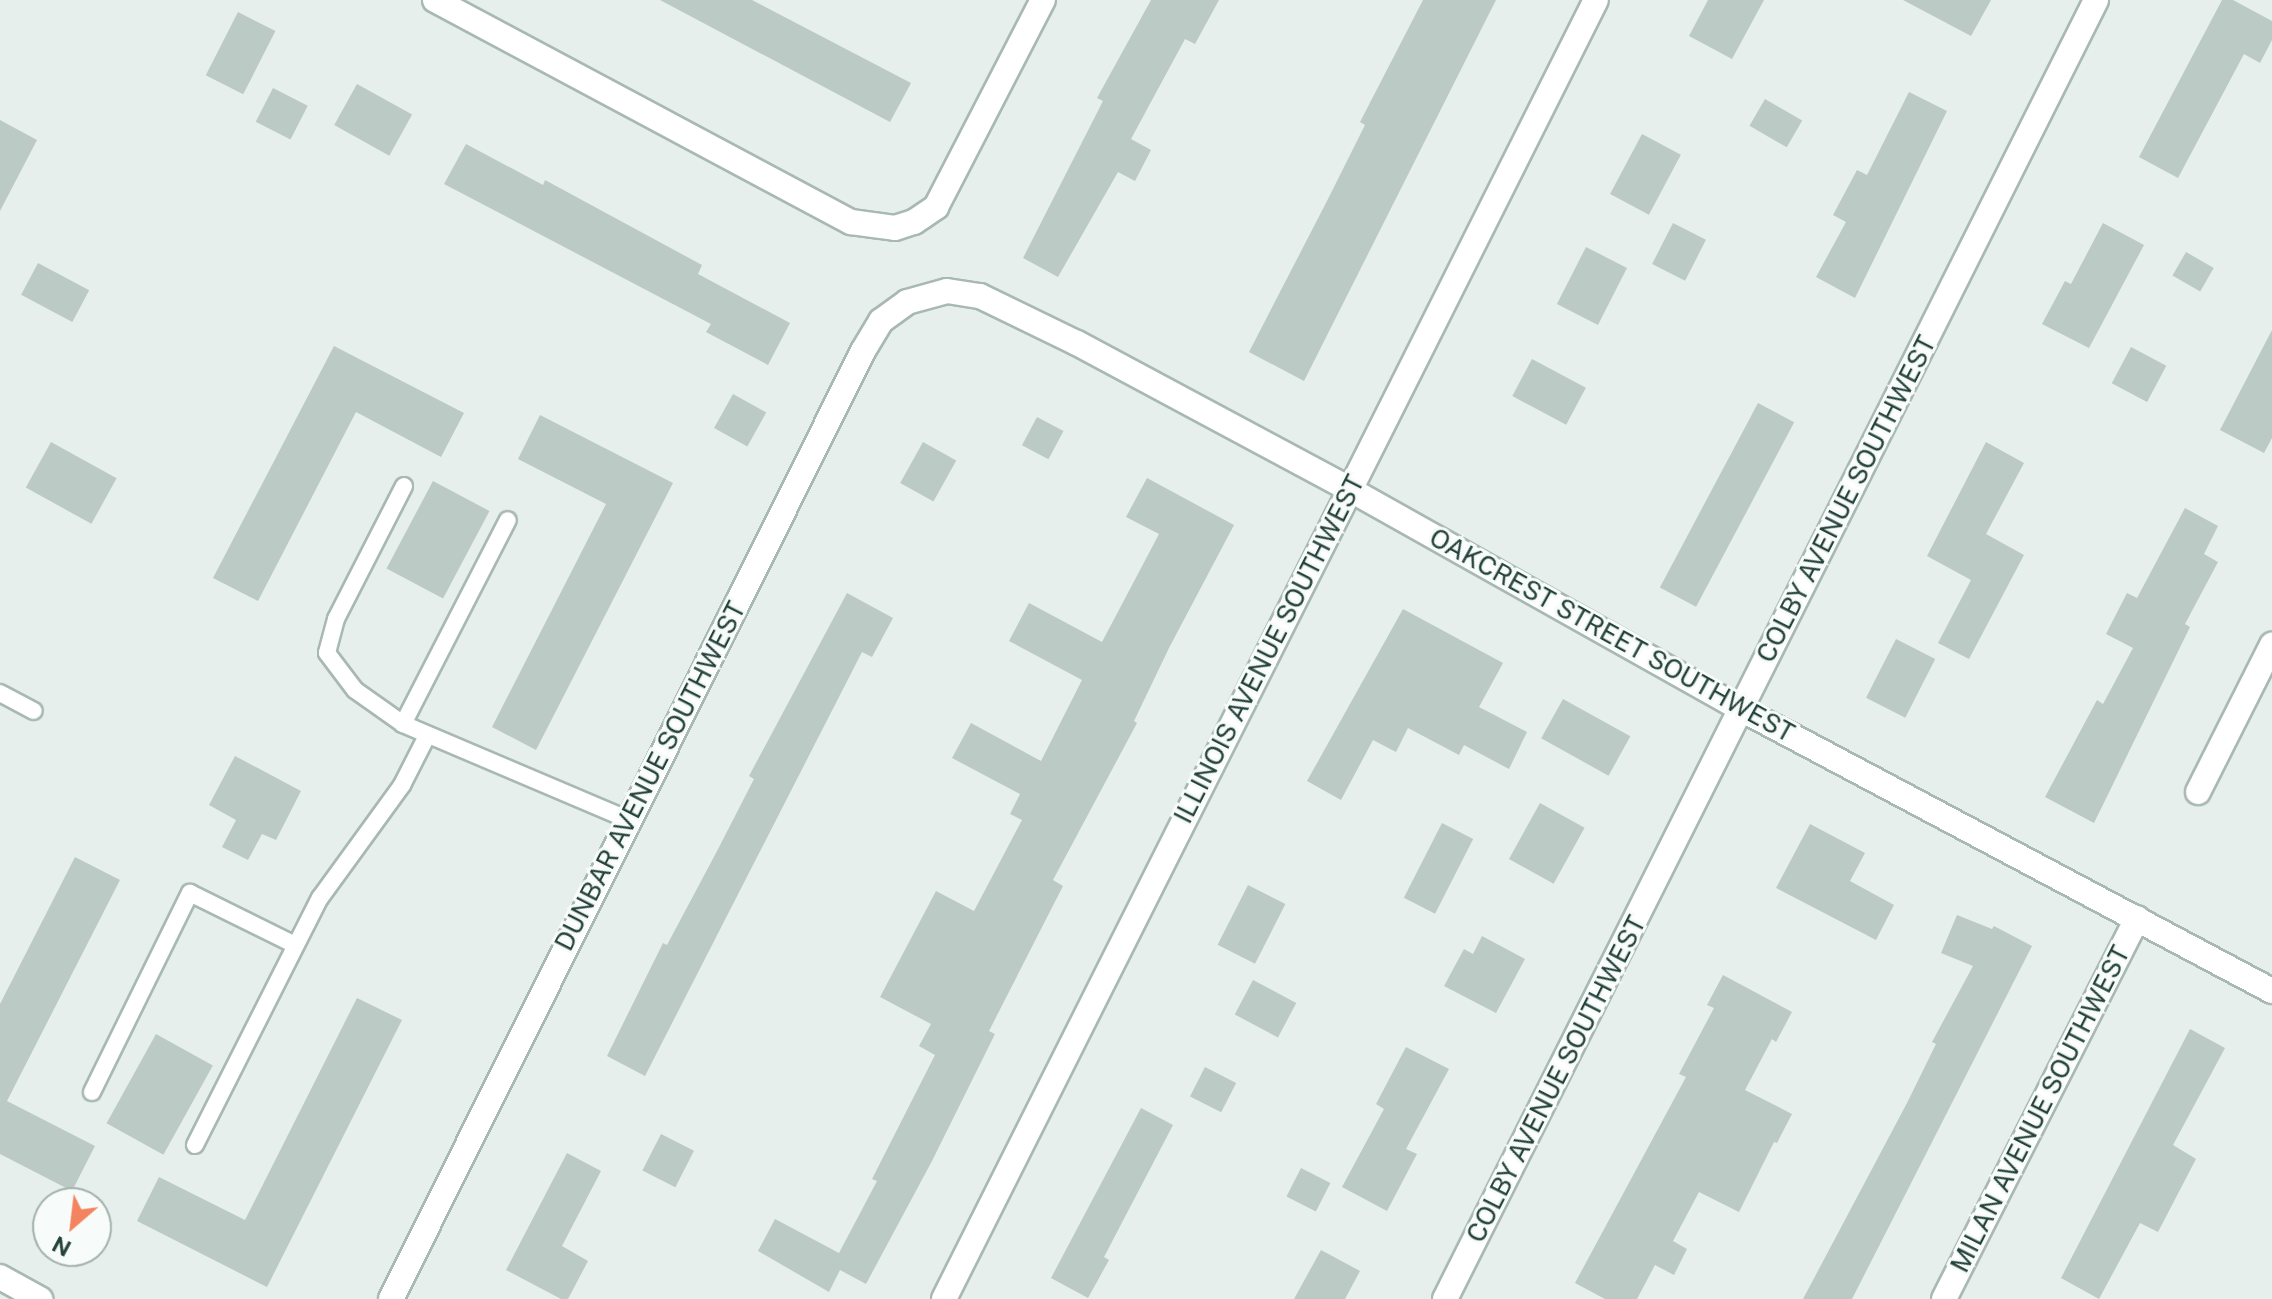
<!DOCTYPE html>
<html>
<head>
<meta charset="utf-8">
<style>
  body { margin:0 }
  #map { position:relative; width:2272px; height:1299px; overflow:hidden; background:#e6efeb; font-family:"Public Sans",sans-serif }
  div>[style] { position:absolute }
  .building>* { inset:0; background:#bbcac4; transform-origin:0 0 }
  .roads { filter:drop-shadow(2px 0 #a8b8b2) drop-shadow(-2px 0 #a8b8b2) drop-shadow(0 2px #a8b8b2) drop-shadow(0 -2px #a8b8b2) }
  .lane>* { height:16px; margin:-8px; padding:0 8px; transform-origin:8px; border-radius:8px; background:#fff }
  .street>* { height:24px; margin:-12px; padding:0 12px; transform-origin:12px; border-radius:12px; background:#fff }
  .secondary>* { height:24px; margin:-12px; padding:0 12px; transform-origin:12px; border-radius:12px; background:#fff }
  span { translate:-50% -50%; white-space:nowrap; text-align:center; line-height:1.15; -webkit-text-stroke:6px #f7fbf9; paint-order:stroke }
  .street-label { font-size:26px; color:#24423a }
  .north { position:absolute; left:32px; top:1187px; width:80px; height:80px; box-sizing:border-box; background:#f7fbf9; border:2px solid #a3b1ad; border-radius:50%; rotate:208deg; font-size:22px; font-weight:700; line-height:32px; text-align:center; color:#24423a }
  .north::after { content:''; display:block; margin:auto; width:28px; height:36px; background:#f4845f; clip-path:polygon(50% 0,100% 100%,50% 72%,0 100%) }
</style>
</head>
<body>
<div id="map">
  <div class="building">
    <i style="clip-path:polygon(660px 0,752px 0,911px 83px,890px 122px)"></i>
    <i style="clip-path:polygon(1151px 0,1219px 0,1195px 44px,1185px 39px,1131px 139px,1151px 150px,1135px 181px,1118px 172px,1058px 277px,1023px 258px,1103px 101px,1097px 98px)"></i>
    <i style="clip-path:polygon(1423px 0,1496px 0,1304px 381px,1249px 352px,1328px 199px,1365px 125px,1360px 122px)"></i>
    <i style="clip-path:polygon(1708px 0,1764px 0,1732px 59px,1689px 36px)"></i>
    <i style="clip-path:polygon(1903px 0,1991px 0,1971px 36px)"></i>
    <i style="clip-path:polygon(2222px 0,2233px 0,2272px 21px,2272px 40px,2260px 63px,2244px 54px,2178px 178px,2139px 157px)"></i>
    <i style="left:238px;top:12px;width:42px;height:71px;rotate:27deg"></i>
    <i style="left:357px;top:84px;width:63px;height:47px;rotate:29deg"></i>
    <i style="left:273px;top:88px;width:39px;height:38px;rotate:27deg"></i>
    <i style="clip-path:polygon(1909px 92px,1947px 111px,1855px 298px,1816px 277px,1846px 222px,1833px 215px,1857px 170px,1867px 175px)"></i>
    <i style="left:1765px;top:99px;width:43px;height:31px;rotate:30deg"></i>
    <i style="clip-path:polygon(0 120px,37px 140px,0 211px)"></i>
    <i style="left:1642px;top:134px;width:44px;height:68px;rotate:28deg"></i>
    <i style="clip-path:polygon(466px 144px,543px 185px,545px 180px,702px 265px,698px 274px,790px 323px,768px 365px,706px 332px,711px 324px,444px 184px)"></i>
    <i style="left:1673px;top:223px;width:37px;height:46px;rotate:27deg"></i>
    <i style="clip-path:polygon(2103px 223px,2144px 245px,2089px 348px,2042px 324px,2065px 281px,2071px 284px)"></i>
    <i style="left:1586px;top:247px;width:46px;height:64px;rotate:27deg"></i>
    <i style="left:2186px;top:252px;width:32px;height:27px;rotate:30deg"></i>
    <i style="left:38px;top:263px;width:58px;height:36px;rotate:28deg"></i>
    <i style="clip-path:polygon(2272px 330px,2272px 438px,2264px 453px,2220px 430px)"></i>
    <i style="clip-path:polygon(334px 346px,464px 413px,441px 457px,356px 412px,258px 601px,213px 578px)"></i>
    <i style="left:2131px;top:347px;width:40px;height:41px;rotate:28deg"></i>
    <i style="left:1532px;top:359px;width:61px;height:42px;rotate:28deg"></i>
    <i style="left:733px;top:394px;width:38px;height:39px;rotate:29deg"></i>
    <i style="left:1758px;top:403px;width:41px;height:209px;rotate:28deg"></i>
    <i style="clip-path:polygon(540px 415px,673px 483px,536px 750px,492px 727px,606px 504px,518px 459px)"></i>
    <i style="left:1037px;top:417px;width:30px;height:32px;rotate:28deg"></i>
    <i style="left:51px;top:442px;width:75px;height:52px;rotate:29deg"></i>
    <i style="left:923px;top:442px;width:38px;height:47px;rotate:29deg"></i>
    <i style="clip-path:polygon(1986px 442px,2024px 463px,1986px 534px,2024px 555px,1969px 659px,1938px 643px,1971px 580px,1927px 556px)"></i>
    <i style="clip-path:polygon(1147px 478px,1234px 525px,1169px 648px,1134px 721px,1137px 723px,1053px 880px,1063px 886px,989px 1031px,995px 1034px,932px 1161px,866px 1284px,840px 1270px,829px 1292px,758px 1251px,775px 1219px,839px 1253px,877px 1181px,872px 1179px,935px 1055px,919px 1046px,931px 1024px,880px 997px,936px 891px,974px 911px,1022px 820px,1010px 814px,1020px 794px,952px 758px,971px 723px,1041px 761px,1082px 680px,1009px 641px,1029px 603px,1102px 642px,1159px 534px,1126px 517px)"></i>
    <i style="left:433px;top:481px;width:64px;height:99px;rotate:28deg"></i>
    <i style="clip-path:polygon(2185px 508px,2218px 526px,2204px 554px,2218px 562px,2185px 624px,2190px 627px,2094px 823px,2045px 797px,2097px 700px,2103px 704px,2133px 648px,2106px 634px,2127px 593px,2137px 598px)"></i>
    <i style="clip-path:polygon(847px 593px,893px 618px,872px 657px,862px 652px,645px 1076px,607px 1056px,663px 943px,667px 945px,716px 853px,754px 779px,749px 776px)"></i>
    <i style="clip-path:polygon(1403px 609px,1503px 663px,1479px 707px,1527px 732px,1509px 769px,1464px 745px,1459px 755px,1408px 728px,1396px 752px,1373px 740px,1341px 800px,1307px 781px)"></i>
    <i style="left:1896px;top:639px;width:44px;height:66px;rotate:27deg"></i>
    <i style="left:1563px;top:699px;width:77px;height:45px;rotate:29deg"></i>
    <i style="clip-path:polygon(235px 756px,301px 791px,276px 840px,262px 834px,248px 860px,222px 847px,236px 820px,209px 805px)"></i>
    <i style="left:1540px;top:803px;width:51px;height:64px;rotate:29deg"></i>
    <i style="left:1442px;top:823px;width:35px;height:84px;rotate:27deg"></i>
    <i style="clip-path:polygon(1810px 824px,1865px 853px,1850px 881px,1894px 905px,1876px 940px,1776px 888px)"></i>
    <i style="clip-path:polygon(75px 857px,120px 880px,7px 1101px,95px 1146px,72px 1191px,0 1154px,0 1004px)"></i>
    <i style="left:1248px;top:885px;width:42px;height:67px;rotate:27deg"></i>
    <i style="clip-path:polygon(1957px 915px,1992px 929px,1994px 926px,2032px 946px,1852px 1299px,1803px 1299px,1907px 1103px,1936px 1044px,1932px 1042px,1973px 966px,1941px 953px)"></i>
    <i style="clip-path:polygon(1482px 936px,1525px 959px,1496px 1013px,1444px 986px,1464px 949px,1473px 954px)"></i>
    <i style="clip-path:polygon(1723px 975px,1792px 1012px,1776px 1042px,1772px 1039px,1745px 1090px,1792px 1114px,1777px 1143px,1774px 1142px,1739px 1212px,1699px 1192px,1673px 1241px,1687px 1249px,1674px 1275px,1655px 1265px,1637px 1299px,1605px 1299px,1575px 1283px,1686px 1077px,1679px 1074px,1714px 1008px,1707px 1005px)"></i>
    <i style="left:1253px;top:980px;width:49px;height:39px;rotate:28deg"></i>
    <i style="clip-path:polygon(357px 998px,402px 1020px,267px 1287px,137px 1221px,159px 1177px,245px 1220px)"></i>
    <i style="clip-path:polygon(2190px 1029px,2225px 1048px,2173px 1145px,2196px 1159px,2158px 1232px,2140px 1223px,2099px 1299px,2061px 1278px)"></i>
    <i style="left:156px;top:1034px;width:65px;height:102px;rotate:29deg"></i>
    <i style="clip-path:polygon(1406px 1047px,1449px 1069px,1406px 1149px,1417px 1154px,1387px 1211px,1342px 1187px,1384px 1109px,1376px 1104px)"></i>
    <i style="left:1205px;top:1067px;width:35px;height:33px;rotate:27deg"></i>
    <i style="clip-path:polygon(1141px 1108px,1173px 1125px,1104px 1257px,1109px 1260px,1088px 1298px,1051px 1278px)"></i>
    <i style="left:661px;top:1134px;width:37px;height:41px;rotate:27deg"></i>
    <i style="clip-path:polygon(567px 1153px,601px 1171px,562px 1246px,588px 1261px,568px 1299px,561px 1299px,506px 1270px)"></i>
    <i style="left:1301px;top:1168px;width:33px;height:32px;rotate:27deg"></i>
    <i style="clip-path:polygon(1321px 1250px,1360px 1271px,1345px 1299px,1294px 1299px)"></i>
  </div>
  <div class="roads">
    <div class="lane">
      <i style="left:404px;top:486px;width:149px;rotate:117.1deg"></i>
      <i style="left:336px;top:619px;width:35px;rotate:105deg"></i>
      <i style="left:327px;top:653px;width:46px;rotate:52.9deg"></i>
      <i style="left:355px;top:690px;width:59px;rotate:35.3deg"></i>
      <i style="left:403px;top:724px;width:243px;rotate:23deg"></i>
      <i style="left:0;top:693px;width:38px;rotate:28deg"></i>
      <i style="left:403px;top:724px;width:229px;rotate:-62.8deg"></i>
      <i style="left:92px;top:1092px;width:222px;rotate:-63.8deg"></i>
      <i style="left:190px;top:893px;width:117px;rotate:26.3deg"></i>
      <i style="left:195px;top:1145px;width:277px;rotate:-63.2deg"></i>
      <i style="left:320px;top:898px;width:140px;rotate:-54deg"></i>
      <i style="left:402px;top:785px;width:55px;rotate:-63deg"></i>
    </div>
    <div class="street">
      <i style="left:435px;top:0;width:472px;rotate:28.1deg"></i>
      <i style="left:851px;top:222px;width:44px;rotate:7.8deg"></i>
      <i style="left:895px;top:228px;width:20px;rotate:-18deg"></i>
      <i style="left:914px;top:222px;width:27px;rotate:-34deg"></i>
      <i style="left:936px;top:207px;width:233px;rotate:-62.7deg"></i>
      <i style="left:2198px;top:792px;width:165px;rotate:-63.3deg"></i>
      <i style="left:391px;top:1299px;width:1059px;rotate:-63.53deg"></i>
      <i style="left:863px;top:351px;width:35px;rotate:-59deg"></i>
      <i style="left:881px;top:321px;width:32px;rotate:-36deg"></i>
      <i style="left:907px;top:302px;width:41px;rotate:-15.4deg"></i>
      <i style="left:947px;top:291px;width:33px;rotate:9deg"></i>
      <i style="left:980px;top:296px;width:108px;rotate:25.9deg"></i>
      <i style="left:1077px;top:343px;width:309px;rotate:28.2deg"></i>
      <i style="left:1349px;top:489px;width:450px;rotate:29.3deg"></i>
      <i style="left:1741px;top:709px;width:601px;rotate:27.97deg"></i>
      <i style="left:944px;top:1299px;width:1453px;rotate:-63.35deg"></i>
      <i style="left:1445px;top:1299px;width:1453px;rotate:-63.38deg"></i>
      <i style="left:1944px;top:1299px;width:427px;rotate:-63.1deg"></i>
    </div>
    <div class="secondary">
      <i style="left:0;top:1277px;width:46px;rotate:28.8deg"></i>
    </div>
  </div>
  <div class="street-label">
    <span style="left:1846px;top:499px;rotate:-63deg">COLBY AVENUE SOUTHWEST</span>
    <span style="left:1612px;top:635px;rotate:29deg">OAKCREST STREET SOUTHWEST</span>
    <span style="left:1269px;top:649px;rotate:-63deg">ILLINOIS AVENUE SOUTHWEST</span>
    <span style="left:650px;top:776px;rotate:-63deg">DUNBAR AVENUE SOUTHWEST</span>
    <span style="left:1556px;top:1079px;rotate:-63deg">COLBY AVENUE SOUTHWEST</span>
    <span style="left:2040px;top:1109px;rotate:-63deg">MILAN AVENUE SOUTHWEST</span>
  </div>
  <div class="north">N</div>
</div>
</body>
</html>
